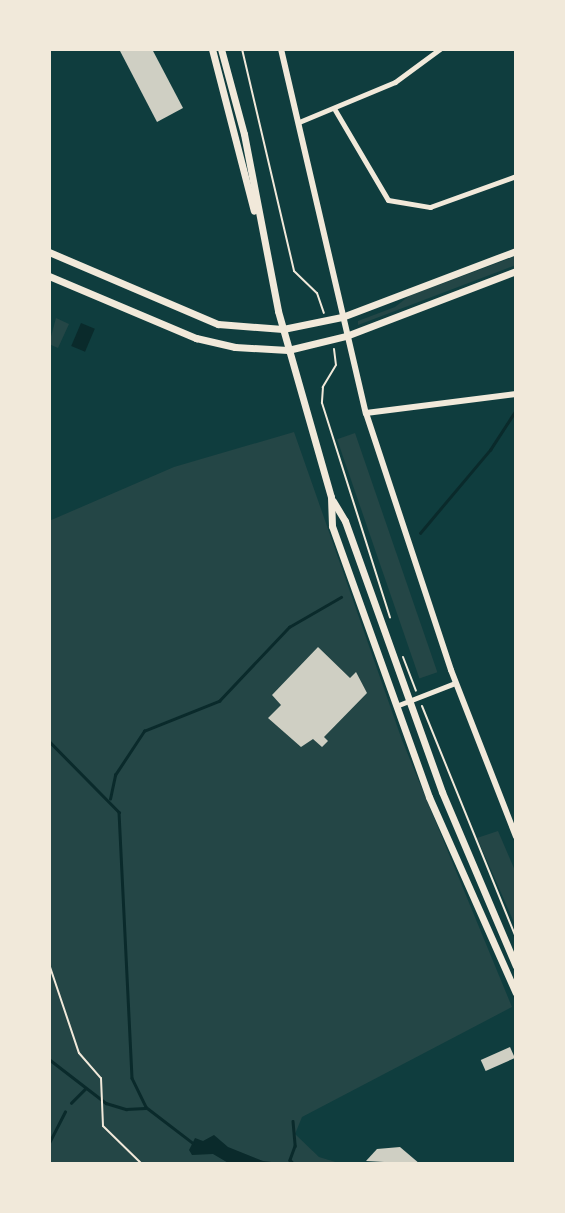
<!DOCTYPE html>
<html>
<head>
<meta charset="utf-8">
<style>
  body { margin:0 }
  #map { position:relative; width:565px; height:1213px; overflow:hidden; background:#0f3d3e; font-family:"Fira Sans",sans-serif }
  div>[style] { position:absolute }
  .green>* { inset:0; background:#244646; transform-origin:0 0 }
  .water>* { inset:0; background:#0a2a2b; transform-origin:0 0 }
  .stream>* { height:2.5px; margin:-1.25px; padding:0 1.25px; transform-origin:1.25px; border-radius:1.25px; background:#0a2a2b }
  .building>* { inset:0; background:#cfcfc3; transform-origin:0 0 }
  .path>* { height:2px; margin:-1px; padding:0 1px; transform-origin:1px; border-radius:1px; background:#f1e9da }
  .minor>* { height:5px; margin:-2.5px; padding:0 2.5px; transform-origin:2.5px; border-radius:2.5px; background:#f1e9da }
  .tertiary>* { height:6px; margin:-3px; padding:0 3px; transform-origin:3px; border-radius:3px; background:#f1e9da }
  .secondary>* { height:7px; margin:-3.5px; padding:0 3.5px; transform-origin:3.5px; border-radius:3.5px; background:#f1e9da }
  span { translate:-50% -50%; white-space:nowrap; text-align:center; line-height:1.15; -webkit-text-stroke:6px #f1e9da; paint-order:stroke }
  .frame { position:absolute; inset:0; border:51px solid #f1e9da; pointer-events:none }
</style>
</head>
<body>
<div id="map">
  <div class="green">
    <i style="clip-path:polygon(516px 256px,516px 265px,358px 325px,358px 321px,395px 307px,409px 296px)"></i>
    <i style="clip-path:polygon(56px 318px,69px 324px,58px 348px,49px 344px)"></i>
    <i style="clip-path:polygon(294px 432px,402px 740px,512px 1007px,302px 1117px,295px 1134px,319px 1157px,342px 1164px,49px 1164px,49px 521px,174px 467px)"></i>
    <i style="left:355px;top:433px;width:253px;height:19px;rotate:71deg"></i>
    <i style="clip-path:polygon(498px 831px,516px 873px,516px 927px,477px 838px)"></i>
  </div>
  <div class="water">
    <i style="left:81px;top:323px;width:15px;height:25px;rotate:23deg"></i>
    <i style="clip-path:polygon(214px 1135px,228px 1147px,263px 1161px,289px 1164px,230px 1164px,213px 1154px,192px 1155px,189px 1150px,195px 1138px,203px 1141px)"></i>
  </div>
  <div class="stream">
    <i style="left:420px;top:533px;width:109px;rotate:-49.9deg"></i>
    <i style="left:490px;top:450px;width:48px;rotate:-57deg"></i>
    <i style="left:49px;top:741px;width:100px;rotate:45.4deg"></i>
    <i style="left:119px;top:812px;width:266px;rotate:87.2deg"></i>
    <i style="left:132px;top:1078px;width:32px;rotate:64deg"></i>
    <i style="left:146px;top:1107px;width:59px;rotate:37.5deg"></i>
    <i style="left:110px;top:799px;width:25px;rotate:-78deg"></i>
    <i style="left:115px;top:775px;width:53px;rotate:-56.6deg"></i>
    <i style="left:144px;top:731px;width:81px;rotate:-21.8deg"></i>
    <i style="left:219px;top:701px;width:102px;rotate:-46.6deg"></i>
    <i style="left:289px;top:627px;width:60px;rotate:-30deg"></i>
    <i style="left:49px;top:1059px;width:72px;rotate:37.7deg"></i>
    <i style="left:106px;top:1103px;width:21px;rotate:17deg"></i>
    <i style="left:126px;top:1109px;width:19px;rotate:-3deg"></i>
    <i style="left:71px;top:1103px;width:20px;rotate:-45deg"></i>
    <i style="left:293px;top:1121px;width:25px;rotate:85deg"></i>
    <i style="left:295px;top:1146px;width:15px;rotate:110deg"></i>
    <i style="left:290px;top:1160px;width:6px;rotate:45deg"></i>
    <i style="left:49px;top:1143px;width:35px;rotate:-63deg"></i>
  </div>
  <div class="building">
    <i style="clip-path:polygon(119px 49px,152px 49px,183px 108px,157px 122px)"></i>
    <i style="clip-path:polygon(318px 647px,350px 678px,356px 672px,367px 693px,324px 737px,328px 741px,322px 747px,313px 739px,301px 747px,268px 718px,281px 705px,272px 695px)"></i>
    <i style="left:510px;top:1047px;width:12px;height:32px;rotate:66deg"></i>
    <i style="clip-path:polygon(400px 1147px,420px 1164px,366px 1161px,377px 1149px)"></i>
  </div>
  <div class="path">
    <i style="left:242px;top:49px;width:228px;rotate:76.8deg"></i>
    <i style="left:294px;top:271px;width:32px;rotate:44deg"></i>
    <i style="left:317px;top:293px;width:21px;rotate:71deg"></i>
    <i style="left:334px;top:349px;width:16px;rotate:83deg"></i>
    <i style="left:336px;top:365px;width:26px;rotate:121deg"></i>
    <i style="left:323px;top:387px;width:16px;rotate:94deg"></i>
    <i style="left:322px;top:403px;width:225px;rotate:72.4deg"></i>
    <i style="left:403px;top:657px;width:36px;rotate:69deg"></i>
    <i style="left:422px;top:706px;width:250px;rotate:67.9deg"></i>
    <i style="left:49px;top:964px;width:94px;rotate:71.4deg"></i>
    <i style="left:79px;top:1053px;width:33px;rotate:49deg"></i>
    <i style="left:101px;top:1078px;width:48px;rotate:87.6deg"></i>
    <i style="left:103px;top:1126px;width:54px;rotate:44.3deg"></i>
  </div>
  <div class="minor">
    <i style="left:335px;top:110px;width:104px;rotate:59.5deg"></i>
    <i style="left:388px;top:200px;width:43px;rotate:9.5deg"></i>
    <i style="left:430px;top:207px;width:91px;rotate:-19.8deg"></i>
    <i style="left:299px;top:122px;width:104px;rotate:-22.6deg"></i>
    <i style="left:395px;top:82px;width:56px;rotate:-36.3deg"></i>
    <i style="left:396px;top:706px;width:63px;rotate:-21.3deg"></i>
  </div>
  <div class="tertiary">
    <i style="left:281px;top:49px;width:374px;rotate:76.9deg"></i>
    <i style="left:366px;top:413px;width:271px;rotate:71.7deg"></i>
    <i style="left:451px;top:670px;width:179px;rotate:68.7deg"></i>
    <i style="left:366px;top:413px;width:151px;rotate:-7.2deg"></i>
  </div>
  <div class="secondary">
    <i style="left:212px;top:49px;width:167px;rotate:75.5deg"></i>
    <i style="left:221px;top:49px;width:88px;rotate:74.9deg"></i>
    <i style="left:244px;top:134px;width:180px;rotate:79.1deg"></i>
    <i style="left:278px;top:311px;width:193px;rotate:74.1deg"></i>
    <i style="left:331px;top:497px;width:29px;rotate:88deg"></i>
    <i style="left:332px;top:526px;width:288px;rotate:70.3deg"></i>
    <i style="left:429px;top:797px;width:214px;rotate:66.1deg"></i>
    <i style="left:49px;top:252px;width:184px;rotate:23.1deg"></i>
    <i style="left:218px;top:324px;width:65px;rotate:4.4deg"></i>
    <i style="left:283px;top:329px;width:60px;rotate:-11.5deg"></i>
    <i style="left:342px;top:317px;width:186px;rotate:-20.8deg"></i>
    <i style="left:49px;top:276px;width:160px;rotate:22.9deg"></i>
    <i style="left:196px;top:338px;width:40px;rotate:13deg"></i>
    <i style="left:235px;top:347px;width:53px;rotate:3.2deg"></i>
    <i style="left:288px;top:350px;width:60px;rotate:-13.6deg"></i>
    <i style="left:346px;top:336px;width:182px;rotate:-20.9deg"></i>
    <i style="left:333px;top:501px;width:23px;rotate:59deg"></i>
    <i style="left:345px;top:521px;width:288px;rotate:70.3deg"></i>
    <i style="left:442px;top:792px;width:189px;rotate:67deg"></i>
  </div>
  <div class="frame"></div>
</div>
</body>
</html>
